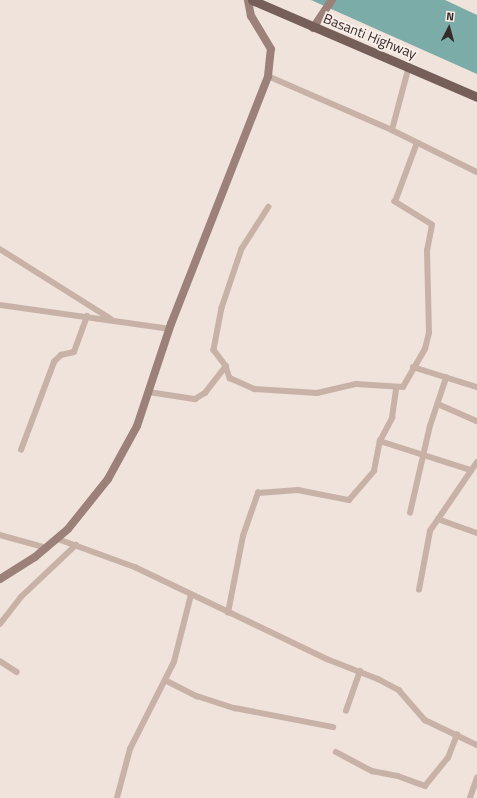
<!DOCTYPE html>
<html>
<head>
<meta charset="utf-8">
<style>
  body { margin:0 }
  #map { position:relative; width:477px; height:798px; overflow:hidden; background:#f0e3db; font-family:"Titillium Web",sans-serif }
  div>[style] { position:absolute }
  .water>* { inset:0; background:#7baca7 }
  .street>* { height:5.5px; margin:-2.75px; padding:0 2.75px; transform-origin:2.75px; border-radius:2.75px; background:#c8b2a8 }
  .secondary>* { height:8px; margin:-4px; padding:0 4px; transform-origin:4px; border-radius:4px; background:#9b8179 }
  .primary>* { height:9px; margin:-4.5px; padding:0 4.5px; transform-origin:4.5px; border-radius:4.5px; background:#765f59 }
  span { translate:-50% -50%; white-space:nowrap; text-align:center; line-height:1.15; -webkit-text-stroke:4px #f8eee7; paint-order:stroke }
  .street-label { font-size:14px; color:#352a28 }
  .north { position:absolute; left:429px; top:8px; width:40px; height:40px; -webkit-text-stroke:3px #f8eee7; paint-order:stroke; rotate:6deg; font-size:11px; font-weight:700; line-height:16px; text-align:center; color:#352a28 }
  .north::after { content:''; display:block; margin:auto; width:14px; height:18px; background:#352a28; clip-path:polygon(50% 0,100% 100%,50% 72%,0 100%) }
</style>
</head>
<body>
<div id="map">
  <div class="water">
    <i style="clip-path:polygon(311px 0,445px 0,477px 15px,477px 74px)"></i>
  </div>
  <div class="street">
    <i style="left:268px;top:76px;width:135px;rotate:23.5deg"></i>
    <i style="left:392px;top:130px;width:66px;rotate:-75.1deg"></i>
    <i style="left:392px;top:130px;width:95px;rotate:26.3deg"></i>
    <i style="left:269px;top:207px;width:50px;rotate:122.7deg"></i>
    <i style="left:242px;top:249px;width:62px;rotate:108.7deg"></i>
    <i style="left:222px;top:308px;width:43px;rotate:100.8deg"></i>
    <i style="left:214px;top:350px;width:20px;rotate:53deg"></i>
    <i style="left:226px;top:366px;width:13px;rotate:72deg"></i>
    <i style="left:230px;top:378px;width:27px;rotate:24deg"></i>
    <i style="left:255px;top:389px;width:62px;rotate:3.7deg"></i>
    <i style="left:317px;top:393px;width:40px;rotate:-13deg"></i>
    <i style="left:356px;top:384px;width:47px;rotate:3.7deg"></i>
    <i style="left:403px;top:387px;width:44px;rotate:-59.9deg"></i>
    <i style="left:425px;top:349px;width:16px;rotate:-76deg"></i>
    <i style="left:429px;top:333px;width:82px;rotate:-91.4deg"></i>
    <i style="left:427px;top:251px;width:26px;rotate:-79deg"></i>
    <i style="left:432px;top:225px;width:44px;rotate:-148.1deg"></i>
    <i style="left:395px;top:202px;width:63px;rotate:-69.6deg"></i>
    <i style="left:0;top:249px;width:131px;rotate:32.2deg"></i>
    <i style="left:0;top:305px;width:172px;rotate:8deg"></i>
    <i style="left:413px;top:367px;width:67px;rotate:17.4deg"></i>
    <i style="left:149px;top:392px;width:47px;rotate:8.7deg"></i>
    <i style="left:195px;top:399px;width:12px;rotate:-31deg"></i>
    <i style="left:205px;top:393px;width:34px;rotate:-52deg"></i>
    <i style="left:438px;top:404px;width:43px;rotate:23.6deg"></i>
    <i style="left:380px;top:441px;width:96px;rotate:17.7deg"></i>
    <i style="left:21px;top:450px;width:94px;rotate:-69.4deg"></i>
    <i style="left:54px;top:362px;width:10px;rotate:-45deg"></i>
    <i style="left:61px;top:355px;width:13px;rotate:-13deg"></i>
    <i style="left:74px;top:352px;width:38px;rotate:-70deg"></i>
    <i style="left:410px;top:513px;width:89px;rotate:-77.1deg"></i>
    <i style="left:430px;top:426px;width:51px;rotate:-71.6deg"></i>
    <i style="left:438px;top:519px;width:41px;rotate:19.7deg"></i>
    <i style="left:0;top:535px;width:49px;rotate:15.5deg"></i>
    <i style="left:58px;top:539px;width:82px;rotate:20deg"></i>
    <i style="left:135px;top:567px;width:213px;rotate:25.6deg"></i>
    <i style="left:327px;top:659px;width:55px;rotate:21.4deg"></i>
    <i style="left:378px;top:679px;width:24px;rotate:28deg"></i>
    <i style="left:399px;top:690px;width:40px;rotate:49deg"></i>
    <i style="left:425px;top:720px;width:58px;rotate:25.7deg"></i>
    <i style="left:419px;top:590px;width:60px;rotate:-79.4deg"></i>
    <i style="left:430px;top:531px;width:83px;rotate:-55.7deg"></i>
    <i style="left:228px;top:613px;width:78px;rotate:-79deg"></i>
    <i style="left:243px;top:536px;width:46px;rotate:-70.8deg"></i>
    <i style="left:258px;top:493px;width:40px;rotate:-4.3deg"></i>
    <i style="left:298px;top:490px;width:52px;rotate:11.1deg"></i>
    <i style="left:349px;top:500px;width:38px;rotate:-49deg"></i>
    <i style="left:374px;top:471px;width:31px;rotate:-79deg"></i>
    <i style="left:380px;top:441px;width:26px;rotate:-62deg"></i>
    <i style="left:392px;top:418px;width:30px;rotate:-82deg"></i>
    <i style="left:0;top:624px;width:33px;rotate:-52deg"></i>
    <i style="left:20px;top:598px;width:77px;rotate:-43.4deg"></i>
    <i style="left:0;top:661px;width:20px;rotate:33deg"></i>
    <i style="left:167px;top:681px;width:34px;rotate:27deg"></i>
    <i style="left:197px;top:696px;width:40px;rotate:18deg"></i>
    <i style="left:235px;top:708px;width:100px;rotate:11deg"></i>
    <i style="left:346px;top:711px;width:42px;rotate:-70.7deg"></i>
    <i style="left:336px;top:752px;width:41px;rotate:27.8deg"></i>
    <i style="left:372px;top:771px;width:26px;rotate:11deg"></i>
    <i style="left:398px;top:776px;width:29px;rotate:20deg"></i>
    <i style="left:425px;top:786px;width:36px;rotate:-51deg"></i>
    <i style="left:448px;top:758px;width:25px;rotate:-69deg"></i>
    <i style="left:117px;top:798px;width:51px;rotate:-75.1deg"></i>
    <i style="left:130px;top:749px;width:97px;rotate:-63.2deg"></i>
    <i style="left:174px;top:662px;width:69px;rotate:-75.8deg"></i>
    <i style="left:470px;top:798px;width:21px;rotate:-71deg"></i>
  </div>
  <div class="secondary">
    <i style="left:313px;top:28px;width:34px;rotate:-56deg"></i>
    <i style="left:0;top:579px;width:41px;rotate:-32.2deg"></i>
    <i style="left:35px;top:557px;width:43px;rotate:-40.3deg"></i>
    <i style="left:68px;top:529px;width:64px;rotate:-51.3deg"></i>
    <i style="left:108px;top:479px;width:60px;rotate:-61.3deg"></i>
    <i style="left:137px;top:426px;width:108px;rotate:-71.6deg"></i>
    <i style="left:171px;top:324px;width:266px;rotate:-68.6deg"></i>
    <i style="left:268px;top:76px;width:27px;rotate:-84deg"></i>
    <i style="left:271px;top:49px;width:39px;rotate:-121deg"></i>
    <i style="left:251px;top:16px;width:16px;rotate:-101deg"></i>
  </div>
  <div class="primary">
    <i style="left:252px;top:0;width:245px;rotate:23.3deg"></i>
  </div>
  <div class="street-label">
    <span style="left:370px;top:36px;rotate:22deg">Basanti Highway</span>
  </div>
  <div class="north">N</div>
</div>
</body>
</html>
